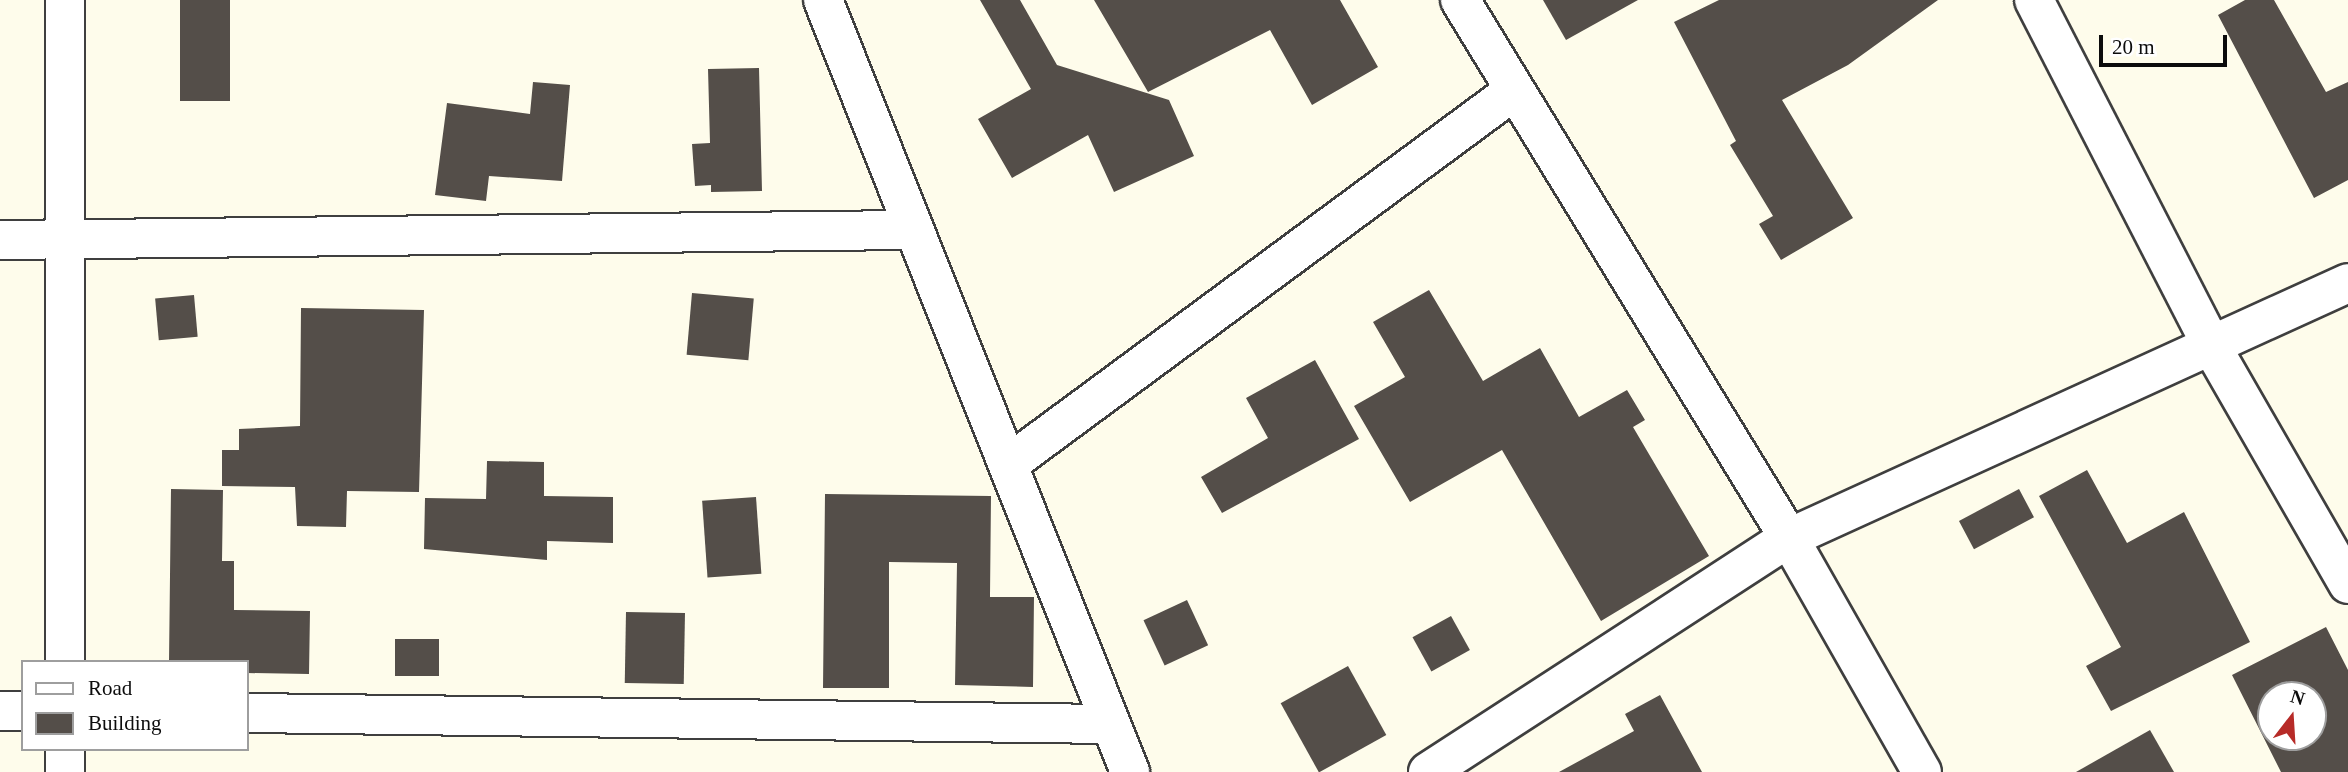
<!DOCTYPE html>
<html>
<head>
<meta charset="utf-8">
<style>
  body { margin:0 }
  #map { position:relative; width:2348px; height:772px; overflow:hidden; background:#fefceb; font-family:Georgia,serif }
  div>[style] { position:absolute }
  .building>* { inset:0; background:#544e49; transform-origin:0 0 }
  .roads { filter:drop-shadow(2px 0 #3f3f3f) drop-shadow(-2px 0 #3f3f3f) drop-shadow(0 2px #3f3f3f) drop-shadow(0 -2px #3f3f3f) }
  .minor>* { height:38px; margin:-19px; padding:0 19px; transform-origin:19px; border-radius:19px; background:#fff }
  span { translate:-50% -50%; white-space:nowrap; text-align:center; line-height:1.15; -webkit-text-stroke:7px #fff; paint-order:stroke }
  .legend { position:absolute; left:21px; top:660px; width:228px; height:91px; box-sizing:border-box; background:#fff; border:2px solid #9e9e9e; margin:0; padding:9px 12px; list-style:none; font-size:21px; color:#0c0c0c }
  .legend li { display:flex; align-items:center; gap:14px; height:35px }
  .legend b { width:35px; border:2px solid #9e9e9e }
  .north { position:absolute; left:2257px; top:681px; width:70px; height:70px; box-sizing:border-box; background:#fff; border:2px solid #9e9e9e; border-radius:50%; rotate:17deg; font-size:19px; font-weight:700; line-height:28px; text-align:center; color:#0c0c0c }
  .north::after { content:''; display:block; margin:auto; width:24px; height:32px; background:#b72b28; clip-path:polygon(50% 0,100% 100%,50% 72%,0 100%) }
  .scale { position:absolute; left:2099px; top:35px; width:128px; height:32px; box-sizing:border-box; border:4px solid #0c0c0c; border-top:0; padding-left:9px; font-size:21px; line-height:24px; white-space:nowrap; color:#0c0c0c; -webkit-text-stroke:5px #fff; paint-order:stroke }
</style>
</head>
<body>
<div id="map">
  <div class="building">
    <i style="left:180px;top:0;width:50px;height:101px"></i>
    <i style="clip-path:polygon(980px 0,1020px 0,1057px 65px,1169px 100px,1194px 156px,1114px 192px,1088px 135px,1012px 178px,978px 119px,1031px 89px)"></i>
    <i style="clip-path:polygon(1094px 0,1340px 0,1378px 67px,1312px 105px,1270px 30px,1148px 92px)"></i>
    <i style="clip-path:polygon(1543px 0,1638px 0,1566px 40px)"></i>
    <i style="clip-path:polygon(1719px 0,1938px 0,1848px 65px,1782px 100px,1853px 218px,1781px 260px,1759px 224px,1773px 216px,1730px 145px,1736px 141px,1674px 22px)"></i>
    <i style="clip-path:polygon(2245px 0,2274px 0,2326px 92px,2348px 82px,2348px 180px,2314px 198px,2218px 15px)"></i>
    <i style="clip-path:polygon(759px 68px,762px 191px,711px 192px,711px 185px,695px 186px,692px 144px,710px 143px,708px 69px)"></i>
    <i style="clip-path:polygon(533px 82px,570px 85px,562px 181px,489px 176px,486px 201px,435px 195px,447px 103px,530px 114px)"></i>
    <i style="clip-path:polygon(1429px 290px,1483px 381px,1540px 348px,1579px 417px,1627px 390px,1645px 420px,1633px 427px,1709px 556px,1601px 621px,1502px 450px,1410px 502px,1354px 406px,1405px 377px,1373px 322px)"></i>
    <i style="left:692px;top:293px;width:62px;height:62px;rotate:5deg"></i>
    <i style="left:194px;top:295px;width:42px;height:39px;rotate:85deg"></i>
    <i style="clip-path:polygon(301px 308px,424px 310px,419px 492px,347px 491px,346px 527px,297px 526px,295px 487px,222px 486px,222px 450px,239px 450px,239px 429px,300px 426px)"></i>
    <i style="clip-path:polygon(1315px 360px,1359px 439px,1222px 513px,1201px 477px,1268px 438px,1246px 398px)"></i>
    <i style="clip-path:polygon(487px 461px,544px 462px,544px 496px,613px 497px,613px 543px,547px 541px,547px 560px,424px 549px,425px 498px,486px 499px)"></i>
    <i style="clip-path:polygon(2087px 470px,2127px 543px,2184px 512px,2250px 642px,2111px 711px,2086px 666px,2121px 647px,2039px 496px)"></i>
    <i style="clip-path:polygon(171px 489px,223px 490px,222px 561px,234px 561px,234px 610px,310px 611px,309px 674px,247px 673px,247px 662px,169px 662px)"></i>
    <i style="left:2019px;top:489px;width:32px;height:68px;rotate:62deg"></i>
    <i style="clip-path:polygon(825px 494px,991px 496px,990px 597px,1034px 597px,1033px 687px,955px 685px,957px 563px,889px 562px,889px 688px,823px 688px)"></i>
    <i style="left:756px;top:497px;width:77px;height:54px;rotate:86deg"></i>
    <i style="left:1187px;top:600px;width:50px;height:48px;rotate:65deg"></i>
    <i style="left:626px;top:612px;width:59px;height:71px;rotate:1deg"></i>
    <i style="left:1451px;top:616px;width:39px;height:44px;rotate:61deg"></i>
    <i style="clip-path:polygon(evenodd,2326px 627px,2348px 670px,2348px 772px,2281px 772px,2232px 675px,2326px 627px,2271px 695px,2313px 695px,2313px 737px,2271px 737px,2271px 695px)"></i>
    <i style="left:395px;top:639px;width:44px;height:37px"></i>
    <i style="left:1348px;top:666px;width:79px;height:77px;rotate:61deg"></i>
    <i style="clip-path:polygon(1660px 695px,1702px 772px,1559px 772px,1634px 731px,1625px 714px)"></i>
    <i style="clip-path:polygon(2150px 730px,2174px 772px,2076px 772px)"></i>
  </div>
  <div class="roads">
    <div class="minor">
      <i style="left:65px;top:0;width:662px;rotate:90deg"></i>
      <i style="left:823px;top:0;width:831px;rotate:68.31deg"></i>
      <i style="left:1460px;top:0;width:631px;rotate:58.55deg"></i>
      <i style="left:1789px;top:538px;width:269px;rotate:60.4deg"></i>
      <i style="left:2034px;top:0;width:392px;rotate:62.8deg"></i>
      <i style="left:2213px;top:349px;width:271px;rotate:60.1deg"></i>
      <i style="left:0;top:240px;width:913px;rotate:-0.63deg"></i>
      <i style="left:1010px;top:463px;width:623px;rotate:-36.45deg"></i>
      <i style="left:0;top:711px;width:23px"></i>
      <i style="left:247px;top:713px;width:859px;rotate:0.73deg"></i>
      <i style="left:65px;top:749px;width:23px;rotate:90deg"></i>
      <i style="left:1428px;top:772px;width:430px;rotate:-33deg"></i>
      <i style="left:1789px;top:538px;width:614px;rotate:-24.52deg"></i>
    </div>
  </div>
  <ul class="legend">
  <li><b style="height:9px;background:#fff"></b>Road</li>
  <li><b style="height:19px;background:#544e49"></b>Building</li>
  </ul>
  <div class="north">N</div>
  <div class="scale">20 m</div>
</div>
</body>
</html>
